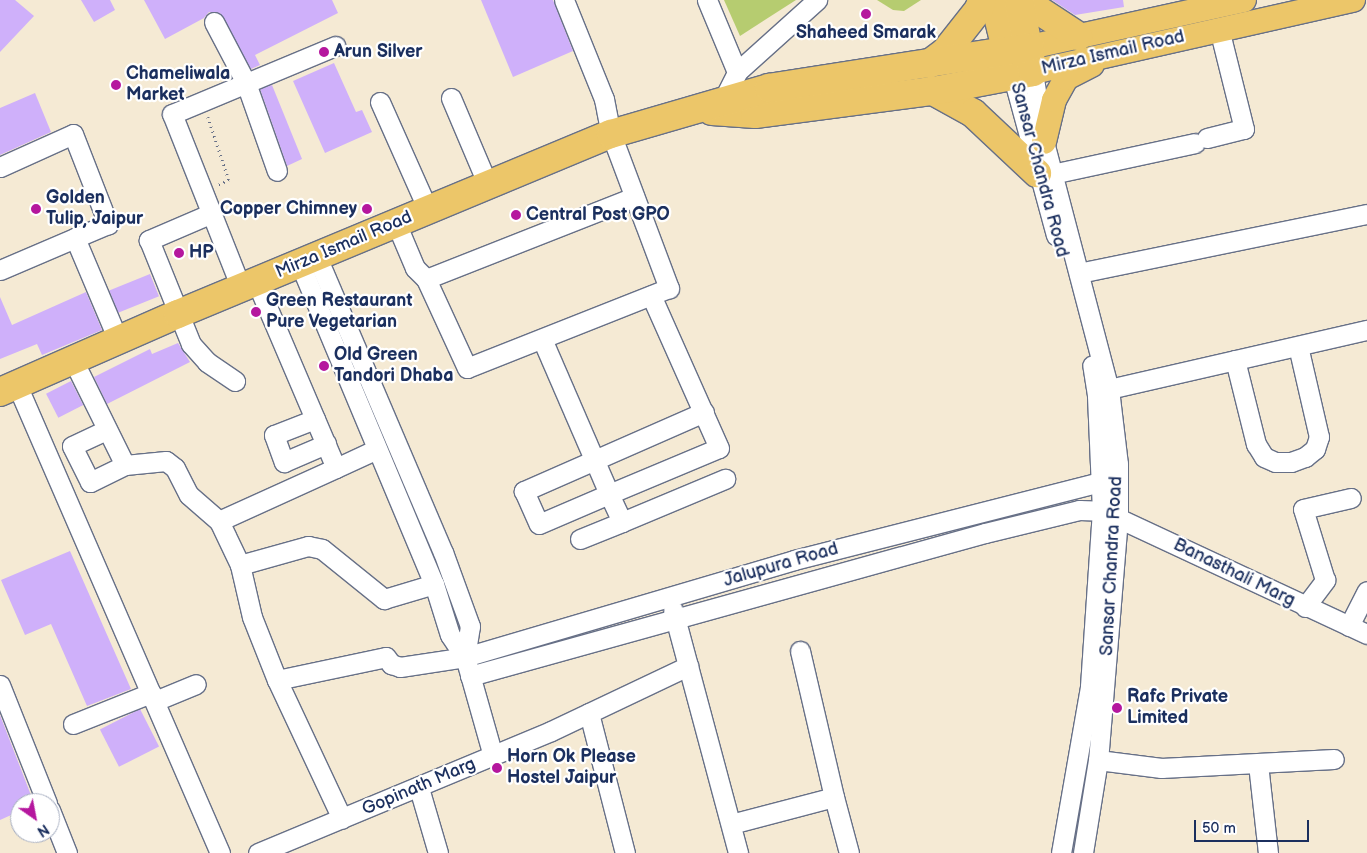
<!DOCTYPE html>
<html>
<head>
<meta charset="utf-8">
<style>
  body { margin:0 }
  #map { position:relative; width:1367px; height:853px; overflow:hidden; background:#f5ead4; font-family:"Balsamiq Sans",sans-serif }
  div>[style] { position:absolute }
  .green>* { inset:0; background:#b6cc70 }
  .building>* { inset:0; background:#cfb0fa; transform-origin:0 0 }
  .path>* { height:2.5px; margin-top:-1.25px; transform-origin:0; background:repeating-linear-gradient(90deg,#677087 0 1px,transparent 0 5px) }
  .roads { filter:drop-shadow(1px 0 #677087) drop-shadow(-1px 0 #677087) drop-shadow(0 1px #677087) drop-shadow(0 -1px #677087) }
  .minor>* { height:19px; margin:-9.5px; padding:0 9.5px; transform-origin:9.5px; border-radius:9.5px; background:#fff }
  .major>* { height:24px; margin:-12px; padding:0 12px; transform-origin:12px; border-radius:12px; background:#ecc669 }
  .highway>* { height:28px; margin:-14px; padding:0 14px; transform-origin:14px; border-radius:14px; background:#ecc669 }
  .dots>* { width:14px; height:14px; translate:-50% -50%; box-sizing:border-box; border:2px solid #fff; border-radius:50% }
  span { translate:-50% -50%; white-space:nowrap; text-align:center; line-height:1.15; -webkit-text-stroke:4.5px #fff; paint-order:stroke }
  .poi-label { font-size:18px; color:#1b2f5e; font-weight:700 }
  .left { translate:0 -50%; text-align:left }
  .right { translate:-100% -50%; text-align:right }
  .street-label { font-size:18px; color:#1b2f5e }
  .north { position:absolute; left:10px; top:793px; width:50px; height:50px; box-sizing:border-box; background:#fff; border:1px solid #a4acbf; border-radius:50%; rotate:147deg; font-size:14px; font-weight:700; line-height:20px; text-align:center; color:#1b2f5e }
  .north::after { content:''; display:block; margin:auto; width:18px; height:22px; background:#b5179e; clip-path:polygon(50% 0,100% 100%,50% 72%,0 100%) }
  .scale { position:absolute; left:1194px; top:820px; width:115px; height:22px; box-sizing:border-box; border:2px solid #1b2f5e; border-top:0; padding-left:6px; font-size:15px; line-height:18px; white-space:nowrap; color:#1b2f5e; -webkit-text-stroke:4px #fff; paint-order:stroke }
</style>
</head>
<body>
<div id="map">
  <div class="green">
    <i style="clip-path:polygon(724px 0,796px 0,740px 36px)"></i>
    <i style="clip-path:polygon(877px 0,921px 0,904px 11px,893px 10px)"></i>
  </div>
  <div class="building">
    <i style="clip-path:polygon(0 0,15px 0,34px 16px,0 52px)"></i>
    <i style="clip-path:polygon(81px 0,110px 0,115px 10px,94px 22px)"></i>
    <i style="clip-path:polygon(144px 0,332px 0,338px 13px,255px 55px,260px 65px,251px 69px,220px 13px,209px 12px,204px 18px,165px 39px)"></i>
    <i style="clip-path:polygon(481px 0,553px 0,573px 51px,513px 77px)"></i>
    <i style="clip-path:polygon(1052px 0,1123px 0,1124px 7px,1075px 15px)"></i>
    <i style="clip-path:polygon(334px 63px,356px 112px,362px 110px,372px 132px,325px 153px,293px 81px)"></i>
    <i style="clip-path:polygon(272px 85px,302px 159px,287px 166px,260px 89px)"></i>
    <i style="clip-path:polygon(35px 93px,51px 132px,0 155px,0 108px)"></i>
    <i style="left:150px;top:274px;width:24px;height:44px;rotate:68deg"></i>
    <i style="clip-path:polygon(86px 292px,102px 330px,42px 355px,37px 344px,0 359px,0 297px,12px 325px)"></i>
    <i style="clip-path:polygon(178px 343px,190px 362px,107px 404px,94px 377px,150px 349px,152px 354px)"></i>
    <i style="left:71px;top:381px;width:27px;height:28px;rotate:63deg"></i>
    <i style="clip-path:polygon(70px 551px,131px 689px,87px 706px,51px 624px,25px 635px,1px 580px)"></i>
    <i style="left:140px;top:709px;width:42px;height:45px;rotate:63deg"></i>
    <i style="clip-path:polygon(0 715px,34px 803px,20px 803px,20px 811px,0 820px)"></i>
  </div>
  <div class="path">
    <i style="left:135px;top:95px;width:22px;rotate:-8deg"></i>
    <i style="left:157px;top:92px;width:11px;rotate:56deg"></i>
    <i style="left:208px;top:117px;width:66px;rotate:71.6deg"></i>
    <i style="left:229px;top:180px;width:13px;rotate:153deg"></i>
  </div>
  <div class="roads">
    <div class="minor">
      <i style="left:564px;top:0;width:107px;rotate:68deg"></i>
      <i style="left:604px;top:99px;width:36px;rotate:79deg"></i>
      <i style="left:611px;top:134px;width:165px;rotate:69.4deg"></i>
      <i style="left:669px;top:288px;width:217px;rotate:158.4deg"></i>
      <i style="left:467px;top:368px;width:98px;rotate:-114.7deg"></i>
      <i style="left:426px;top:279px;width:224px;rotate:-21.5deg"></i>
      <i style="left:707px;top:0;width:78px;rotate:67.4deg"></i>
      <i style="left:214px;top:22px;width:69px;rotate:62.3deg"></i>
      <i style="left:246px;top:83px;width:93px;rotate:70.6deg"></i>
      <i style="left:1033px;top:72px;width:71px;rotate:81.1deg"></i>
      <i style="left:1044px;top:142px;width:255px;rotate:75.3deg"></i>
      <i style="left:1109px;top:389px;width:76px;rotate:83.2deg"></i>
      <i style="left:1118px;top:464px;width:54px;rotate:90deg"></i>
      <i style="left:1118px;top:518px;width:243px;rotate:94.7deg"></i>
      <i style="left:1098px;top:760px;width:94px;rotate:99.2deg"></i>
      <i style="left:1013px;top:77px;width:164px;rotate:74.8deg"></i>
      <i style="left:451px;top:98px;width:95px;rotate:67deg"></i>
      <i style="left:380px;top:102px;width:118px;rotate:66deg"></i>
      <i style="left:720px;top:106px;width:38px;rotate:-63deg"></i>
      <i style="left:737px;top:72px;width:108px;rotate:-42deg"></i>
      <i style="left:1207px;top:138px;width:38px;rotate:-14deg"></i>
      <i style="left:1244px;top:129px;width:103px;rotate:-104deg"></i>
      <i style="left:0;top:167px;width:80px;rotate:-24.3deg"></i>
      <i style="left:73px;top:134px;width:97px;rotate:68.7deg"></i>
      <i style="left:108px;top:224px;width:36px;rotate:157deg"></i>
      <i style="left:75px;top:238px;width:111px;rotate:67.1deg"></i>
      <i style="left:1052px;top:174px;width:146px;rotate:-12.2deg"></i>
      <i style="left:212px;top:213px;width:69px;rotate:156.8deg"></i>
      <i style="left:149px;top:240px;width:112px;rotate:68deg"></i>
      <i style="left:191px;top:344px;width:24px;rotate:48deg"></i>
      <i style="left:207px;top:362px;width:34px;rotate:34deg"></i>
      <i style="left:396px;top:223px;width:49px;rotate:67.1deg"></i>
      <i style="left:415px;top:268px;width:16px;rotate:45deg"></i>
      <i style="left:317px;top:257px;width:321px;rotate:66.9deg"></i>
      <i style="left:443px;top:552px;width:79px;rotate:70deg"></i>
      <i style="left:470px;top:626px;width:31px;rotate:99deg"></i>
      <i style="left:300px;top:264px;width:347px;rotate:67.3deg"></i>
      <i style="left:434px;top:584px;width:53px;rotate:72.6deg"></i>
      <i style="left:450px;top:635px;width:27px;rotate:56deg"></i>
      <i style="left:465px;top:657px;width:103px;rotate:74.2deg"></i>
      <i style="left:0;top:270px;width:82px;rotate:-23.1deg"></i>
      <i style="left:1079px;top:273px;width:294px;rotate:-11.6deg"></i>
      <i style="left:257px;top:283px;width:201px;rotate:66.9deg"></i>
      <i style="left:336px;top:468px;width:45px;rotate:-24.9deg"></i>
      <i style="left:241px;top:288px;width:187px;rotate:-111.6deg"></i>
      <i style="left:172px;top:114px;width:177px;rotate:-22.6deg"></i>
      <i style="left:542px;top:339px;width:169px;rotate:66.6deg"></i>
      <i style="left:609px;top:494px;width:119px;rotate:-22.7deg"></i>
      <i style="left:719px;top:448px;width:167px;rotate:-114deg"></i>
      <i style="left:73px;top:360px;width:117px;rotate:63.7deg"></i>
      <i style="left:125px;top:465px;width:39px;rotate:154deg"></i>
      <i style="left:90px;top:482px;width:40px;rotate:-116.6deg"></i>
      <i style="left:72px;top:446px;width:38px;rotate:-25deg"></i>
      <i style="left:1235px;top:360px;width:87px;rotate:76deg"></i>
      <i style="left:1256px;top:444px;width:15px;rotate:58deg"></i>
      <i style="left:1264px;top:457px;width:12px;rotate:24deg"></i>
      <i style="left:1275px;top:462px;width:16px"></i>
      <i style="left:1291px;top:462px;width:15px;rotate:-20deg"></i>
      <i style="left:1305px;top:457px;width:13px;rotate:-39deg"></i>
      <i style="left:1315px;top:449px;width:13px;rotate:-72deg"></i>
      <i style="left:1319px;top:437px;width:93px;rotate:-103deg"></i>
      <i style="left:17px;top:385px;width:510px;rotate:66.55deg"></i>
      <i style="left:1109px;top:389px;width:265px;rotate:-12.9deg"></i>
      <i style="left:704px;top:412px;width:197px;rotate:156.3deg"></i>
      <i style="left:524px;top:491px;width:36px;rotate:66deg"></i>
      <i style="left:539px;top:524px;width:76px;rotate:-23.2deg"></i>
      <i style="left:609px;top:494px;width:31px;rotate:65deg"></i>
      <i style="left:622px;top:522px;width:112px;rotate:-22.7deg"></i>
      <i style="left:315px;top:419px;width:44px;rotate:158.7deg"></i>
      <i style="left:274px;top:435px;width:29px;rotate:70deg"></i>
      <i style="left:284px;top:462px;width:46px;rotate:-23.2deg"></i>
      <i style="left:125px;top:465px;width:41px;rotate:-5.6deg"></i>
      <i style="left:166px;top:461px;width:11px;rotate:38deg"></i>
      <i style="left:175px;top:468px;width:30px;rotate:63deg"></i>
      <i style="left:189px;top:495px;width:40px;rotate:41deg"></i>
      <i style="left:219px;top:521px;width:49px;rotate:64.5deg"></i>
      <i style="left:240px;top:565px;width:53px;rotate:77deg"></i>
      <i style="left:252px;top:617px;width:68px;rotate:68.4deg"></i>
      <i style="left:277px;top:680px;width:153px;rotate:64.9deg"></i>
      <i style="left:219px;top:521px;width:128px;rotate:-24.4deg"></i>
      <i style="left:580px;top:539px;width:45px;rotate:-22deg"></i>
      <i style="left:240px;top:565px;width:71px;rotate:-15.6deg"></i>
      <i style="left:308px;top:546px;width:14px;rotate:12deg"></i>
      <i style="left:322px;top:549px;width:80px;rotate:38.9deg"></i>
      <i style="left:384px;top:599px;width:52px;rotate:-16.7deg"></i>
      <i style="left:1305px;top:607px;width:34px;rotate:-53deg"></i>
      <i style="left:1325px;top:580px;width:74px;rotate:-107.2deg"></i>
      <i style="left:1303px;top:509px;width:49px;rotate:-12.9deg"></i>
      <i style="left:673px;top:610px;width:252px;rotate:75deg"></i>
      <i style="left:1349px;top:626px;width:39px;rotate:-63deg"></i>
      <i style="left:470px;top:676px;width:534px;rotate:-15.52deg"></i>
      <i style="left:985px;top:533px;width:97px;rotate:-13.7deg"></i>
      <i style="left:1079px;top:510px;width:23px;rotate:2deg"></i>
      <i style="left:1102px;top:511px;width:17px;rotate:24deg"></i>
      <i style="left:1118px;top:518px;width:275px;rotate:25deg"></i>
      <i style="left:277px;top:680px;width:111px;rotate:-11.9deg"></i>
      <i style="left:386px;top:657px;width:9px;rotate:54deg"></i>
      <i style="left:391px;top:664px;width:9px;rotate:18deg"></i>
      <i style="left:400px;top:667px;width:66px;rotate:-8.7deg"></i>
      <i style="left:465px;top:657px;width:343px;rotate:-16.4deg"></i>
      <i style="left:794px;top:560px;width:315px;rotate:-14.3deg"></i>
      <i style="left:1099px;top:482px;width:19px;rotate:-3deg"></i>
      <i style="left:0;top:685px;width:127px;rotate:68.3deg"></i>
      <i style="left:155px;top:701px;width:44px;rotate:-22.5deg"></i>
      <i style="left:589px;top:713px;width:145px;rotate:75.6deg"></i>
      <i style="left:73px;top:724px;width:84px;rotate:-21.7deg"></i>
      <i style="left:1098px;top:760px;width:64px;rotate:7.2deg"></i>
      <i style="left:1161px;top:768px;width:173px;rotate:-3deg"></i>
      <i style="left:1258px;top:764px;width:90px;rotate:83.6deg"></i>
      <i style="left:419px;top:788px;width:68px;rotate:73.7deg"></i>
      <i style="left:834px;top:797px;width:58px;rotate:75deg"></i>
      <i style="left:50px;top:810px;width:46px;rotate:68.4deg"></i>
      <i style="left:731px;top:824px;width:106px;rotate:-14.7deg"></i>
      <i style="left:834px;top:797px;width:150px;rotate:-103.1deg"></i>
      <i style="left:258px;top:853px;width:317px;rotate:-22.6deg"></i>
      <i style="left:551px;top:731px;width:152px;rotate:-25.4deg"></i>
      <i style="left:1061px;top:853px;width:169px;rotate:-80.1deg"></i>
      <i style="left:1090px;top:686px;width:175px;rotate:-86.1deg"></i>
      <i style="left:1102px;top:511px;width:116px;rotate:-92.5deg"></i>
      <i style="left:1097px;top:395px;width:30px;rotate:-99deg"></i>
    </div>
    <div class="major">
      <i style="left:1030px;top:47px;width:219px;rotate:-12.4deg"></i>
      <i style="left:1033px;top:72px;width:328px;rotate:-12.7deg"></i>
      <i style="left:1044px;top:142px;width:43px;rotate:-76.6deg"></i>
      <i style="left:1054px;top:100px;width:25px;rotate:-61deg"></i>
      <i style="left:1066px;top:78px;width:29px;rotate:-27deg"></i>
    </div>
    <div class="highway">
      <i style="left:994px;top:0;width:71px;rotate:76.2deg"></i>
      <i style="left:1023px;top:0;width:66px;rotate:33.2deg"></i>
      <i style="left:929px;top:64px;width:21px;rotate:-37deg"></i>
      <i style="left:946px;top:51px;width:53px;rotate:-51.8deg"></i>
      <i style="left:979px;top:9px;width:9px;rotate:-72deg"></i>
      <i style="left:933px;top:91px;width:46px;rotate:28.8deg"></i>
      <i style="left:973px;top:113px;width:88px;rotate:43.2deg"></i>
      <i style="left:712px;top:111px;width:43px;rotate:4deg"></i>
      <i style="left:755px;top:114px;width:179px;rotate:-7.4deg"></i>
      <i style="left:933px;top:91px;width:102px;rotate:-10.8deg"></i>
      <i style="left:1033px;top:72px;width:73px;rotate:-101deg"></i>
      <i style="left:0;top:392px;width:194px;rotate:-23.7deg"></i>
      <i style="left:178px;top:314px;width:469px;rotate:-22.6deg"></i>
      <i style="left:611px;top:134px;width:165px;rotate:-16.2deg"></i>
      <i style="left:769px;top:88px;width:264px;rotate:-8.9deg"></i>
    </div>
  </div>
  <div class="dots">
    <i style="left:866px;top:14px;background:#b5179e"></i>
    <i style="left:324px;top:52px;background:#b5179e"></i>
    <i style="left:116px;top:85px;background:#b5179e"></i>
    <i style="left:36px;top:209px;background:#b5179e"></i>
    <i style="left:367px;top:209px;background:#b5179e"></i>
    <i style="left:516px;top:215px;background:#b5179e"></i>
    <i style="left:179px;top:253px;background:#b5179e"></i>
    <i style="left:256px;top:312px;background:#b5179e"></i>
    <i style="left:324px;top:366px;background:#b5179e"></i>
    <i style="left:1117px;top:708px;background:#b5179e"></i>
    <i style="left:497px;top:768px;background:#b5179e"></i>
  </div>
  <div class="poi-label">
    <span style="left:866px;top:33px">Shaheed Smarak</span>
    <span class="left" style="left:334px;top:52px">Arun Silver</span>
    <span class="left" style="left:126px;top:85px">Chameliwala<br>Market</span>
    <span class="left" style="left:46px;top:209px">Golden<br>Tulip, Jaipur</span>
    <span class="right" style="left:357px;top:209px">Copper Chimney</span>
    <span class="left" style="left:526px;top:215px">Central Post GPO</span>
    <span class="left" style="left:189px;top:253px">HP</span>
    <span class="left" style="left:266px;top:312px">Green Restaurant<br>Pure Vegetarian</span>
    <span class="left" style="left:334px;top:366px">Old Green<br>Tandori Dhaba</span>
    <span class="left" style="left:1127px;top:708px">Rafc Private<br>Limited</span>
    <span class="left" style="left:507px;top:768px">Horn Ok Please<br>Hostel Jaipur</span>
  </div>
  <div class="street-label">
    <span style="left:1113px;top:53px;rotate:-13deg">Mirza Ismail Road</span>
    <span style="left:1039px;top:170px;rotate:75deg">Sansar Chandra Road</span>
    <span style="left:344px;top:245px;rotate:-23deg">Mirza Ismail Road</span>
    <span style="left:781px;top:565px;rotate:-16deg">Jalupura Road</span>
    <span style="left:1112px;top:566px;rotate:-87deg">Sansar Chandra Road</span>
    <span style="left:1234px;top:573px;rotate:26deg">Banasthali Marg</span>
    <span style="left:419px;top:787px;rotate:-23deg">Gopinath Marg</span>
  </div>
  <div class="north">N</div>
  <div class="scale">50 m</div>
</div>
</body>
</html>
